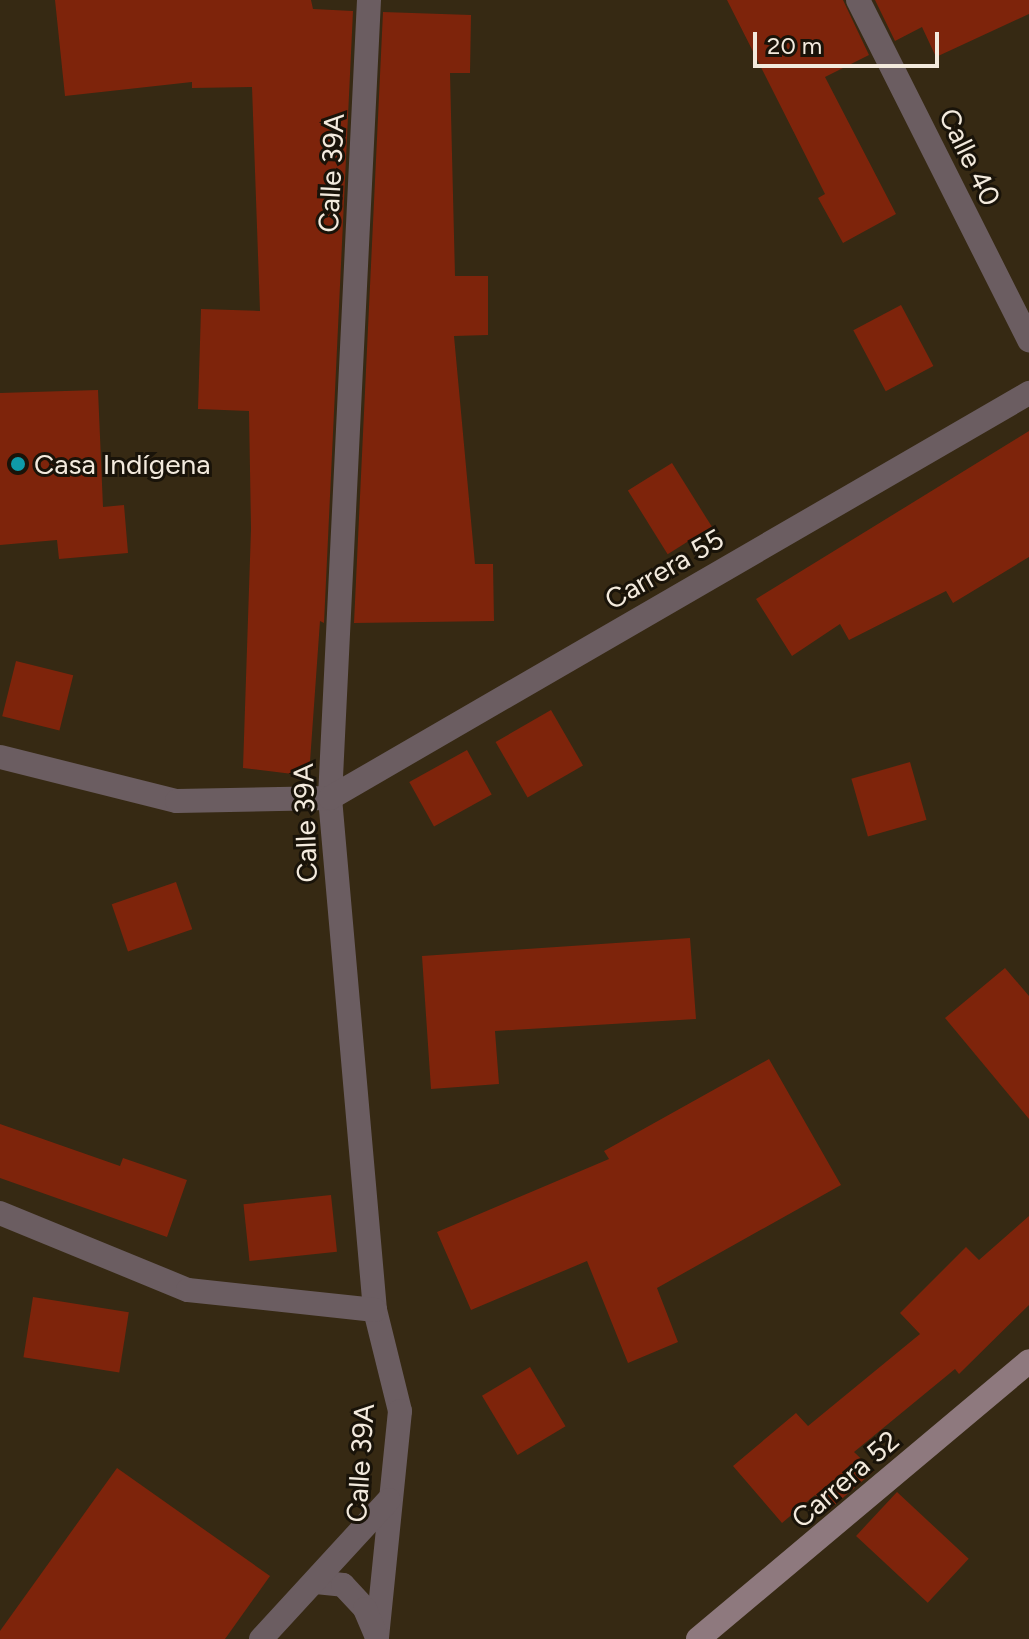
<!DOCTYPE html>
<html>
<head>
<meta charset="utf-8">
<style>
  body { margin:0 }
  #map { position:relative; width:1029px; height:1639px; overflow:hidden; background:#362913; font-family:Figtree,sans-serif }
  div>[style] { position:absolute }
  .building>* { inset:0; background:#7e240b; transform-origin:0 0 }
  .street>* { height:24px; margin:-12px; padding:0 12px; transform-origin:12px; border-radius:12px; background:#6b5d61 }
  .secondary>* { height:24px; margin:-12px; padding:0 12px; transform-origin:12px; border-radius:12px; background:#8e797e }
  .dots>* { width:22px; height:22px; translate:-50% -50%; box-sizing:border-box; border:4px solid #191309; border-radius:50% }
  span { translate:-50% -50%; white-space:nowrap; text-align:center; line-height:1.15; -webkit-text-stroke:6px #191309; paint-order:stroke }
  .street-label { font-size:28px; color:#f3eadd }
  .poi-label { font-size:28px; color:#f3eadd }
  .left { translate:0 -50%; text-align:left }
  .scale { position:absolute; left:753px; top:32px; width:186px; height:36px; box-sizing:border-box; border:4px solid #f3eadd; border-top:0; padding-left:10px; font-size:24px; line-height:28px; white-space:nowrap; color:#f3eadd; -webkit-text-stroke:6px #191309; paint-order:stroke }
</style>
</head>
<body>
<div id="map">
  <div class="building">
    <i style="clip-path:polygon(55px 0,311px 0,313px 9px,353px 11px,324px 623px,320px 621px,309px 776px,243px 768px,251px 529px,249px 411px,198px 409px,201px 309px,260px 311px,252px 87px,192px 88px,192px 82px,65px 96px)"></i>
    <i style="clip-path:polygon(727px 0,843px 0,869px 55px,825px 77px,896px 214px,843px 243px,818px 198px,825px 194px)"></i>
    <i style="clip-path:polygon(875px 0,1029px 0,1029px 14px,936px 57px,922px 27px,895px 41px)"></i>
    <i style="clip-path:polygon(383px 12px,471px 15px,470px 73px,450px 73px,455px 276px,488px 276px,488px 335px,454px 336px,475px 564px,493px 564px,494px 621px,354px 623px)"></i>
    <i style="left:901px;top:305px;width:69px;height:54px;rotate:62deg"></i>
    <i style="clip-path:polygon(98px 390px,103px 507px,124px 505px,128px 553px,59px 559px,57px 540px,0 545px,0 393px)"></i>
    <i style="clip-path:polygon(1029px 431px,1029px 557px,953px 603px,946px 591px,849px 640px,840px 624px,792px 656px,756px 599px)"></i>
    <i style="left:672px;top:463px;width:75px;height:52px;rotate:58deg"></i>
    <i style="left:16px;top:661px;width:59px;height:57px;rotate:14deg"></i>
    <i style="left:551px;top:710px;width:64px;height:64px;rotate:60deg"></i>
    <i style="left:467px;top:750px;width:51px;height:66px;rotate:61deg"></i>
    <i style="left:910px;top:762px;width:60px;height:61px;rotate:74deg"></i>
    <i style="left:176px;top:882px;width:50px;height:68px;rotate:71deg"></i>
    <i style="clip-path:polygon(690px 938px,696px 1019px,495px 1031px,499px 1084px,431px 1089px,422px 956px)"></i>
    <i style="clip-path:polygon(1005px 968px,1029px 996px,1029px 1119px,945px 1018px)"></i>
    <i style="clip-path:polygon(769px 1059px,841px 1185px,657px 1288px,678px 1342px,628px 1363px,587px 1261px,471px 1310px,437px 1232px,609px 1159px,604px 1151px)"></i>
    <i style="clip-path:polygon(0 1124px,120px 1166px,123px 1158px,187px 1180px,167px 1237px,0 1178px)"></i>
    <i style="left:331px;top:1195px;width:57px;height:88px;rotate:84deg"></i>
    <i style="clip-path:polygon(1029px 1216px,1029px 1305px,959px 1374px,955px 1369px,854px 1452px,874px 1471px,830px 1509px,815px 1495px,782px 1523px,733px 1466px,796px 1413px,808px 1426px,920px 1334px,900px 1313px,966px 1247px,979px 1260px)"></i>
    <i style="left:33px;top:1297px;width:97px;height:61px;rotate:9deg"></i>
    <i style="left:530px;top:1367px;width:69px;height:56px;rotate:59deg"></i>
    <i style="clip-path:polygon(117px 1468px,270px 1576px,225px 1639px,0 1639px,0 1631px)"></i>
    <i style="left:897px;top:1492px;width:98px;height:60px;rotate:43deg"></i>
  </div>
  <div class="street">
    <i style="left:369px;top:0;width:799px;rotate:92.8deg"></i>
    <i style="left:330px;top:798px;width:514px;rotate:84.98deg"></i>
    <i style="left:375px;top:1310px;width:104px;rotate:76.1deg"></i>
    <i style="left:400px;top:1411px;width:229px;rotate:95.8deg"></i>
    <i style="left:858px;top:0;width:381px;rotate:63.3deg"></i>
    <i style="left:0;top:757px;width:182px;rotate:14deg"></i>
    <i style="left:177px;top:801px;width:153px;rotate:-1.1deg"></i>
    <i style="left:330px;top:798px;width:808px;rotate:-30.09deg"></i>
    <i style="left:0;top:1213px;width:203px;rotate:22.3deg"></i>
    <i style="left:188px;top:1290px;width:188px;rotate:6.1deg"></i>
    <i style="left:316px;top:1582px;width:27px;rotate:6deg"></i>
    <i style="left:343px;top:1585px;width:33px;rotate:47deg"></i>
    <i style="left:365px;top:1609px;width:30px;rotate:67deg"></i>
    <i style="left:261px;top:1639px;width:189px;rotate:-47.4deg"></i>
  </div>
  <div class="secondary">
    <i style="left:698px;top:1639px;width:432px;rotate:-40deg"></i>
  </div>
  <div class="dots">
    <i style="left:18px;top:464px;background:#0f9aa8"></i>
  </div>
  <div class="street-label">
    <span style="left:970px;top:157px;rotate:64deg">Calle 40</span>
    <span style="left:331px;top:173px;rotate:-87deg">Calle 39A</span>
    <span style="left:664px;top:569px;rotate:-30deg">Carrera 55</span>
    <span style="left:305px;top:823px;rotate:-92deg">Calle 39A</span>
    <span style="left:360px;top:1463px;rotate:-86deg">Calle 39A</span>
    <span style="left:845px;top:1479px;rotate:-41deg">Carrera 52</span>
  </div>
  <div class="poi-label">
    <span class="left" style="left:34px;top:464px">Casa Indígena</span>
  </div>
  <div class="scale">20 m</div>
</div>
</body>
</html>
